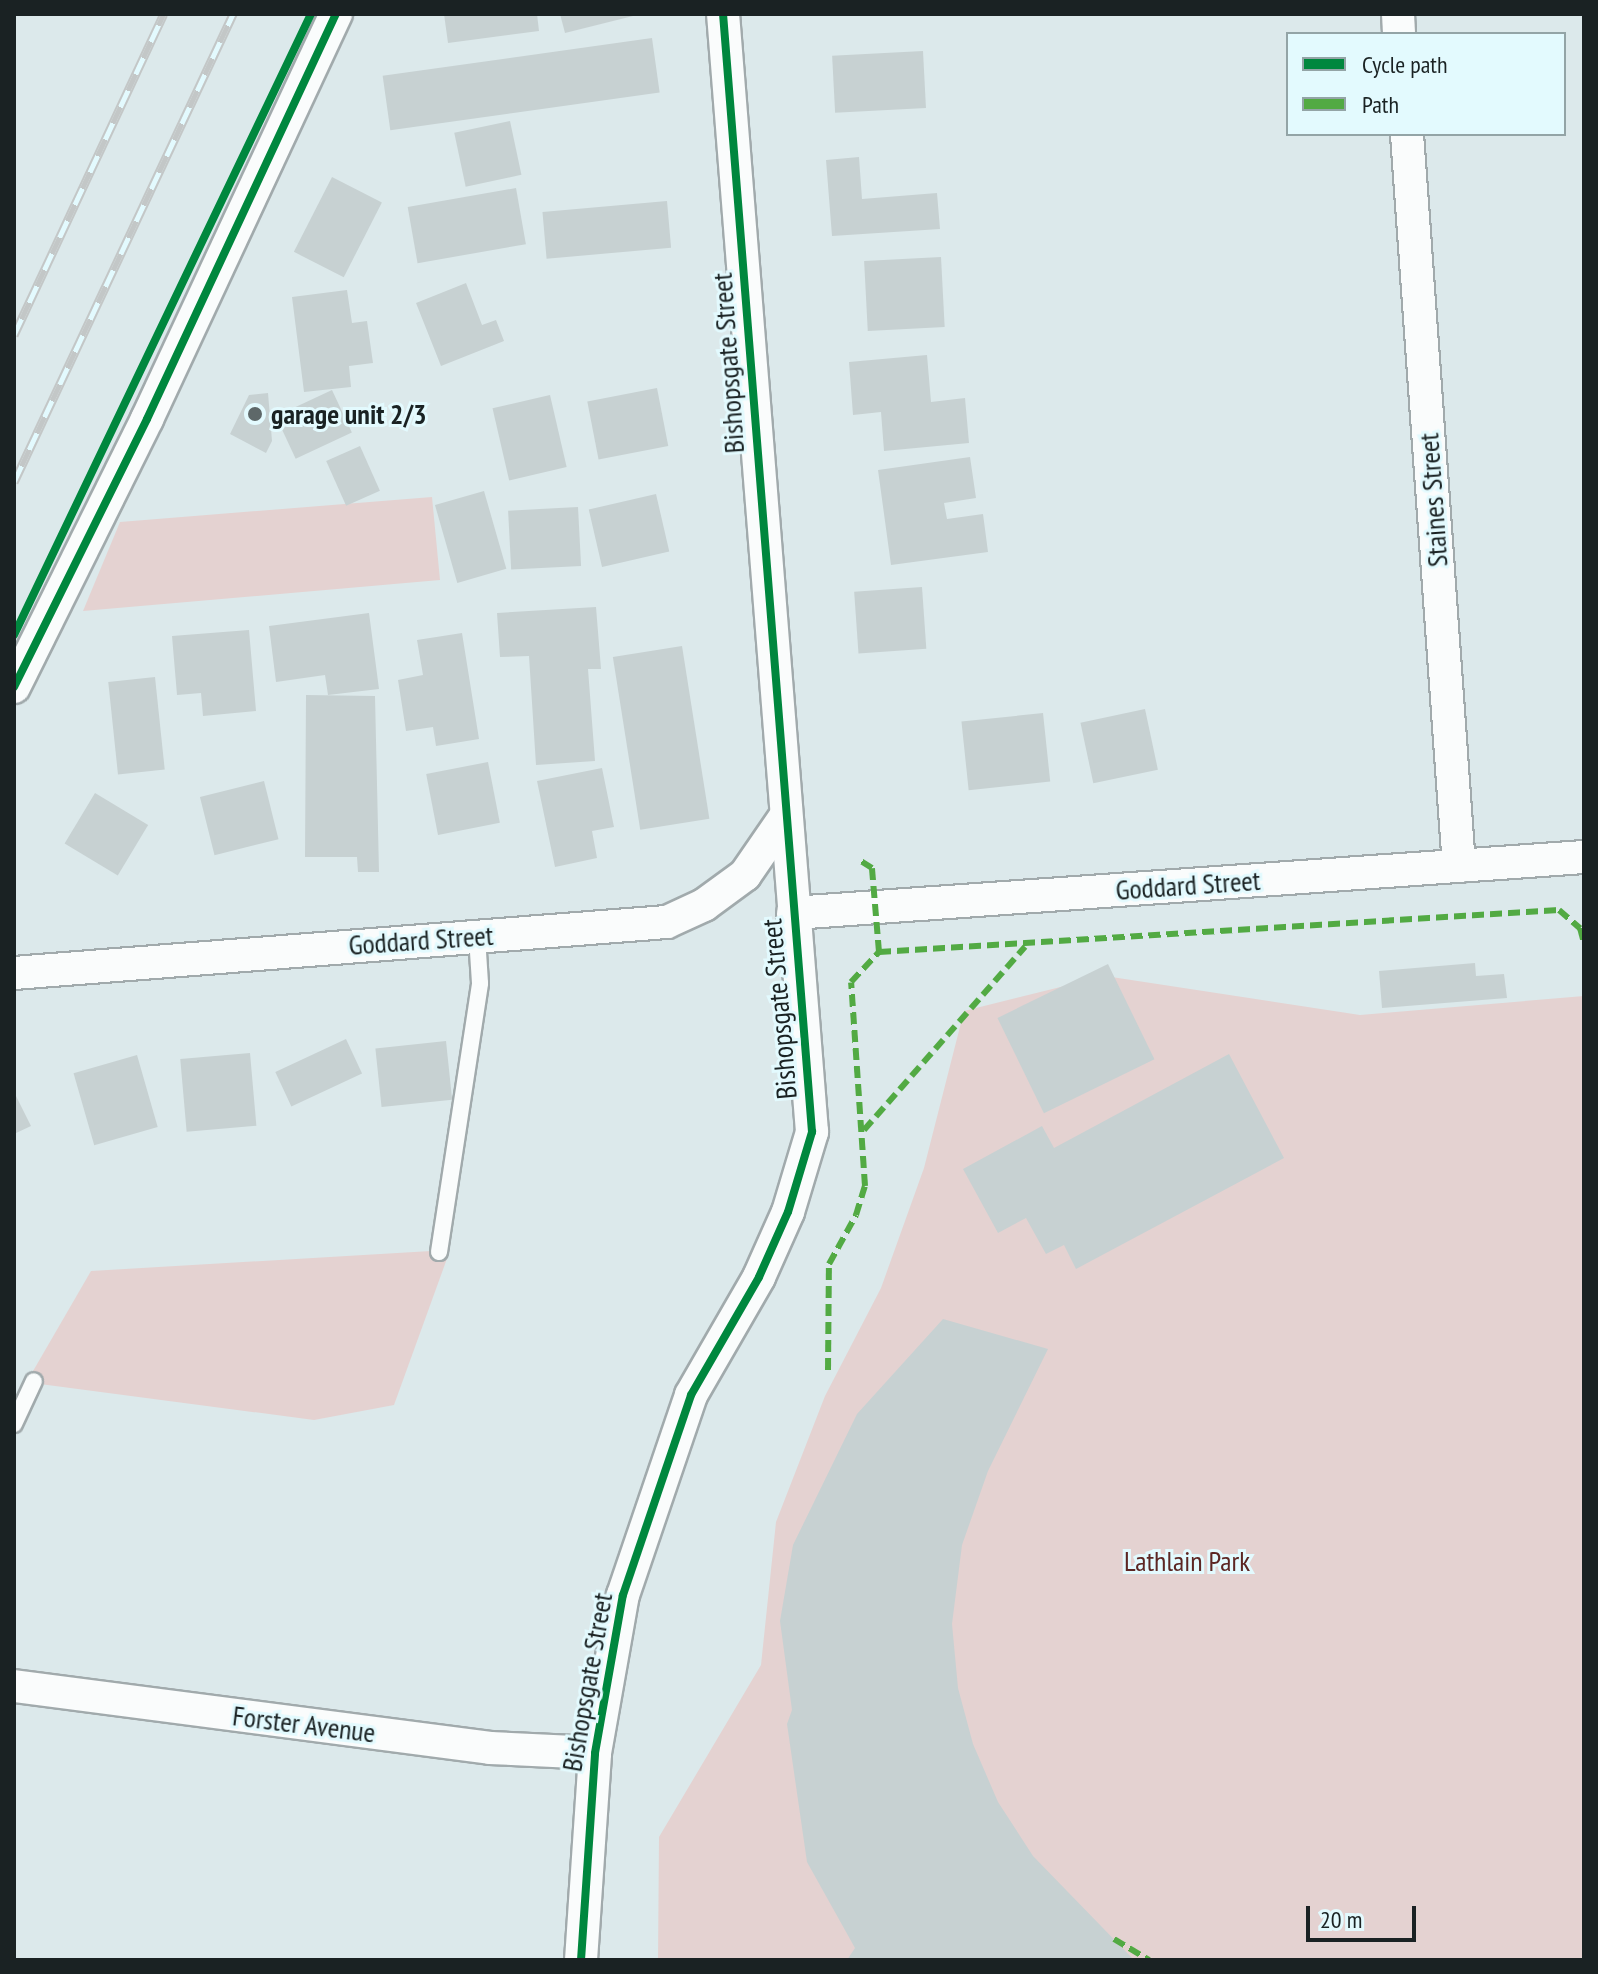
<!DOCTYPE html>
<html>
<head>
<meta charset="utf-8">
<style>
  body { margin:0 }
  #map { position:relative; width:1598px; height:1974px; overflow:hidden; background:#dce9eb; font-family:"PT Sans Narrow",sans-serif }
  div>[style] { position:absolute }
  .green>* { inset:0; background:#e4d2d1 }
  .building>* { inset:0; background:#c7d1d2; transform-origin:0 0 }
  .roads { filter:drop-shadow(2px 0 #a1aaac) drop-shadow(-2px 0 #a1aaac) drop-shadow(0 2px #a1aaac) drop-shadow(0 -2px #a1aaac) }
  .service>* { height:16px; margin:-8px; padding:0 8px; transform-origin:8px; border-radius:8px; background:#fafcfc }
  .minor>* { height:32px; margin:-16px; padding:0 16px; transform-origin:16px; border-radius:16px; background:#fafcfc }
  .rail>* { height:9px; margin-top:-4.5px; transform-origin:0; background:repeating-linear-gradient(90deg,#e3fafe 0 18px,#c3c7c7 0 36px); box-sizing:border-box; border-block:2px solid #c3c7c7 }
  .quiet>* { height:6px; margin-top:-3px; transform-origin:0; background:repeating-linear-gradient(90deg,#52aa43 0 12px,transparent 0 18px) }
  .cycleway>* { height:8px; margin:-4px; padding:0 4px; transform-origin:4px; border-radius:4px; background:#00873e }
  .dots>* { width:22px; height:22px; translate:-50% -50%; box-sizing:border-box; border:4px solid #e3fafe; border-radius:50% }
  span { translate:-50% -50%; white-space:nowrap; text-align:center; line-height:1.15; -webkit-text-stroke:6px #e3fafe; paint-order:stroke }
  .street-label { font-size:28px; color:#1a2223 }
  .poi-label { font-size:28px; color:#1a2223; font-weight:700 }
  .left { translate:0 -50%; text-align:left }
  .park-label { font-size:28px; color:#5c2623 }
  .frame { position:absolute; inset:0; border:16px solid #1a2223; pointer-events:none }
  .legend { position:absolute; left:1286px; top:32px; width:280px; height:104px; box-sizing:border-box; background:#e3fafe; border:2px solid #93a4a6; margin:0; padding:10px 14px; list-style:none; font-size:24px; color:#1a2223 }
  .legend li { display:flex; align-items:center; gap:16px; height:40px }
  .legend b { width:40px; border:2px solid #93a4a6 }
  .scale { position:absolute; left:1306px; top:1906px; width:110px; height:36px; box-sizing:border-box; border:4px solid #1a2223; border-top:0; padding-left:10px; font-size:24px; line-height:28px; white-space:nowrap; color:#1a2223; -webkit-text-stroke:6px #e3fafe; paint-order:stroke }
</style>
</head>
<body>
<div id="map">
  <div class="green">
    <i style="clip-path:polygon(432px 497px,440px 580px,83px 611px,120px 522px)"></i>
    <i style="clip-path:polygon(1105px 976px,1360px 1015px,1584px 996px,1584px 1960px,658px 1960px,659px 1837px,761px 1665px,776px 1522px,825px 1396px,881px 1288px,924px 1168px,964px 1011px)"></i>
    <i style="clip-path:polygon(431px 1251px,449px 1253px,394px 1405px,314px 1420px,40px 1384px,29px 1378px,91px 1271px)"></i>
  </div>
  <div class="building">
    <i style="clip-path:polygon(444px 14px,537px 14px,539px 31px,448px 43px)"></i>
    <i style="clip-path:polygon(560px 14px,637px 14px,637px 15px,565px 33px)"></i>
    <i style="left:652px;top:38px;width:55px;height:272px;rotate:82deg"></i>
    <i style="left:923px;top:51px;width:57px;height:91px;rotate:87deg"></i>
    <i style="left:510px;top:121px;width:55px;height:57px;rotate:78deg"></i>
    <i style="clip-path:polygon(859px 157px,862px 199px,937px 193px,940px 229px,832px 236px,826px 160px)"></i>
    <i style="left:332px;top:177px;width:56px;height:84px;rotate:27deg"></i>
    <i style="left:516px;top:188px;width:57px;height:110px;rotate:80deg"></i>
    <i style="left:667px;top:201px;width:47px;height:125px;rotate:85deg"></i>
    <i style="left:941px;top:257px;width:70px;height:77px;rotate:87deg"></i>
    <i style="clip-path:polygon(466px 283px,482px 325px,496px 320px,504px 341px,441px 366px,416px 303px)"></i>
    <i style="clip-path:polygon(347px 290px,352px 323px,367px 321px,373px 363px,349px 366px,351px 387px,304px 392px,292px 297px)"></i>
    <i style="clip-path:polygon(927px 355px,931px 402px,965px 398px,969px 443px,884px 451px,881px 412px,853px 415px,849px 362px)"></i>
    <i style="left:657px;top:388px;width:59px;height:71px;rotate:79deg"></i>
    <i style="left:332px;top:390px;width:47px;height:62px;rotate:65deg"></i>
    <i style="clip-path:polygon(268px 393px,272px 441px,266px 453px,230px 434px,249px 395px)"></i>
    <i style="left:550px;top:395px;width:74px;height:59px;rotate:77deg"></i>
    <i style="left:360px;top:446px;width:49px;height:37px;rotate:66deg"></i>
    <i style="clip-path:polygon(970px 457px,976px 498px,944px 503px,947px 519px,983px 514px,988px 552px,891px 565px,878px 470px)"></i>
    <i style="left:484px;top:491px;width:81px;height:51px;rotate:74deg"></i>
    <i style="left:656px;top:494px;width:59px;height:69px;rotate:77deg"></i>
    <i style="left:578px;top:507px;width:59px;height:70px;rotate:87deg"></i>
    <i style="left:922px;top:587px;width:62px;height:68px;rotate:86deg"></i>
    <i style="clip-path:polygon(596px 607px,601px 669px,588px 669px,595px 761px,536px 765px,529px 656px,500px 657px,497px 613px)"></i>
    <i style="clip-path:polygon(369px 613px,379px 689px,328px 695px,325px 675px,276px 682px,269px 626px)"></i>
    <i style="clip-path:polygon(249px 630px,256px 711px,203px 716px,201px 693px,177px 695px,172px 636px)"></i>
    <i style="clip-path:polygon(462px 633px,479px 739px,436px 746px,433px 727px,406px 731px,398px 680px,423px 675px,417px 640px)"></i>
    <i style="left:682px;top:646px;width:175px;height:70px;rotate:81deg"></i>
    <i style="left:155px;top:677px;width:93px;height:47px;rotate:84deg"></i>
    <i style="clip-path:polygon(306px 695px,375px 696px,379px 872px,358px 872px,357px 857px,305px 857px)"></i>
    <i style="left:1145px;top:709px;width:62px;height:66px;rotate:78deg"></i>
    <i style="left:1043px;top:713px;width:69px;height:82px;rotate:84deg"></i>
    <i style="left:488px;top:762px;width:62px;height:63px;rotate:79deg"></i>
    <i style="clip-path:polygon(602px 768px,614px 827px,592px 831px,597px 858px,555px 867px,537px 781px)"></i>
    <i style="left:264px;top:781px;width:60px;height:66px;rotate:76deg"></i>
    <i style="left:95px;top:793px;width:62px;height:59px;rotate:31deg"></i>
    <i style="clip-path:polygon(1475px 963px,1476px 976px,1504px 974px,1507px 998px,1382px 1008px,1379px 971px)"></i>
    <i style="left:1108px;top:964px;width:106px;height:123px;rotate:64deg"></i>
    <i style="left:346px;top:1039px;width:38px;height:78px;rotate:65deg"></i>
    <i style="left:446px;top:1041px;width:59px;height:71px;rotate:84deg"></i>
    <i style="left:250px;top:1053px;width:73px;height:70px;rotate:85deg"></i>
    <i style="clip-path:polygon(1229px 1054px,1284px 1158px,1076px 1269px,1064px 1245px,1046px 1254px,1026px 1218px,998px 1233px,963px 1169px,1042px 1126px,1054px 1148px)"></i>
    <i style="left:137px;top:1055px;width:75px;height:66px;rotate:74deg"></i>
    <i style="clip-path:polygon(14px 1092px,31px 1126px,14px 1134px)"></i>
    <i style="clip-path:polygon(943px 1319px,1048px 1349px,988px 1471px,962px 1545px,952px 1624px,958px 1688px,973px 1744px,998px 1802px,1033px 1856px,1134px 1960px,847px 1960px,855px 1948px,807px 1862px,787px 1724px,792px 1710px,780px 1621px,793px 1545px,857px 1414px)"></i>
  </div>
  <div class="roads">
    <div class="service">
      <i style="left:439px;top:1252px;width:272px;rotate:-81.3deg"></i>
      <i style="left:480px;top:983px;width:47px;rotate:-93.7deg"></i>
      <i style="left:14px;top:1424px;width:47px;rotate:-65.1deg"></i>
    </div>
    <div class="minor">
      <i style="left:1398px;top:14px;width:20px;rotate:87deg"></i>
      <i style="left:1407px;top:134px;width:734px;rotate:85.94deg"></i>
      <i style="left:14px;top:687px;width:299px;rotate:-63.6deg"></i>
      <i style="left:147px;top:419px;width:447px;rotate:-65deg"></i>
      <i style="left:793px;top:913px;width:793px;rotate:-4.05deg"></i>
      <i style="left:14px;top:973px;width:655px;rotate:-4.47deg"></i>
      <i style="left:667px;top:922px;width:41px;rotate:-24.7deg"></i>
      <i style="left:704px;top:905px;width:51px;rotate:-36.2deg"></i>
      <i style="left:745px;top:875px;width:70px;rotate:-55.4deg"></i>
      <i style="left:14px;top:1686px;width:480px;rotate:7.4deg"></i>
      <i style="left:490px;top:1748px;width:105px;rotate:2.7deg"></i>
      <i style="left:581px;top:1960px;width:207px;rotate:-86.1deg"></i>
      <i style="left:595px;top:1753px;width:160px;rotate:-80deg"></i>
      <i style="left:623px;top:1595px;width:211px;rotate:-71.2deg"></i>
      <i style="left:691px;top:1395px;width:136px;rotate:-60deg"></i>
      <i style="left:759px;top:1277px;width:71px;rotate:-66deg"></i>
      <i style="left:788px;top:1212px;width:84px;rotate:-73.3deg"></i>
      <i style="left:812px;top:1132px;width:1122px;rotate:-94.55deg"></i>
    </div>
  </div>
  <div class="rail">
    <i style="left:14px;top:335px;width:354px;rotate:-65deg"></i>
    <i style="left:14px;top:482px;width:517px;rotate:-64.92deg"></i>
  </div>
  <div class="quiet">
    <i style="left:879px;top:952px;width:681px;rotate:-3.53deg"></i>
    <i style="left:1559px;top:910px;width:28px;rotate:41deg"></i>
    <i style="left:1580px;top:928px;width:16px;rotate:75deg"></i>
    <i style="left:864px;top:1130px;width:244px;rotate:-48.7deg"></i>
    <i style="left:828px;top:1370px;width:106px;rotate:-89.5deg"></i>
    <i style="left:829px;top:1264px;width:56px;rotate:-61.1deg"></i>
    <i style="left:856px;top:1215px;width:30px;rotate:-73deg"></i>
    <i style="left:865px;top:1186px;width:204px;rotate:-93.9deg"></i>
    <i style="left:851px;top:982px;width:41px;rotate:-47deg"></i>
    <i style="left:879px;top:952px;width:84px;rotate:-94.8deg"></i>
    <i style="left:872px;top:868px;width:15px;rotate:-148deg"></i>
    <i style="left:1114px;top:1939px;width:41px;rotate:31deg"></i>
  </div>
  <div class="cycleway">
    <i style="left:14px;top:635px;width:688px;rotate:-64.44deg"></i>
    <i style="left:14px;top:687px;width:299px;rotate:-63.6deg"></i>
    <i style="left:147px;top:419px;width:447px;rotate:-65deg"></i>
    <i style="left:581px;top:1960px;width:207px;rotate:-86.1deg"></i>
    <i style="left:595px;top:1753px;width:160px;rotate:-80deg"></i>
    <i style="left:623px;top:1595px;width:211px;rotate:-71.2deg"></i>
    <i style="left:691px;top:1395px;width:136px;rotate:-60deg"></i>
    <i style="left:759px;top:1277px;width:71px;rotate:-66deg"></i>
    <i style="left:788px;top:1212px;width:84px;rotate:-73.3deg"></i>
    <i style="left:812px;top:1132px;width:1122px;rotate:-94.55deg"></i>
  </div>
  <div class="dots">
    <i style="left:255px;top:414px;background:#5e6869"></i>
  </div>
  <div class="street-label">
    <span style="left:728px;top:363px;rotate:-94deg">Bishopsgate Street</span>
    <span style="left:1433px;top:500px;rotate:-94deg">Staines Street</span>
    <span style="left:1188px;top:885px;rotate:-4deg">Goddard Street</span>
    <span style="left:421px;top:940px;rotate:-4deg">Goddard Street</span>
    <span style="left:779px;top:1009px;rotate:-95deg">Bishopsgate Street</span>
    <span style="left:587px;top:1682px;rotate:-80deg">Bishopsgate Street</span>
    <span style="left:304px;top:1724px;rotate:7deg">Forster Avenue</span>
  </div>
  <div class="poi-label">
    <span class="left" style="left:271px;top:414px">garage unit 2/3</span>
  </div>
  <div class="park-label">
    <span style="left:1187px;top:1561px">Lathlain Park</span>
  </div>
  <div class="frame"></div>
  <ul class="legend">
  <li><b style="height:10px;background:#00873e"></b>Cycle path</li>
  <li><b style="height:10px;background:#52aa43"></b>Path</li>
  </ul>
  <div class="scale">20 m</div>
</div>
</body>
</html>
